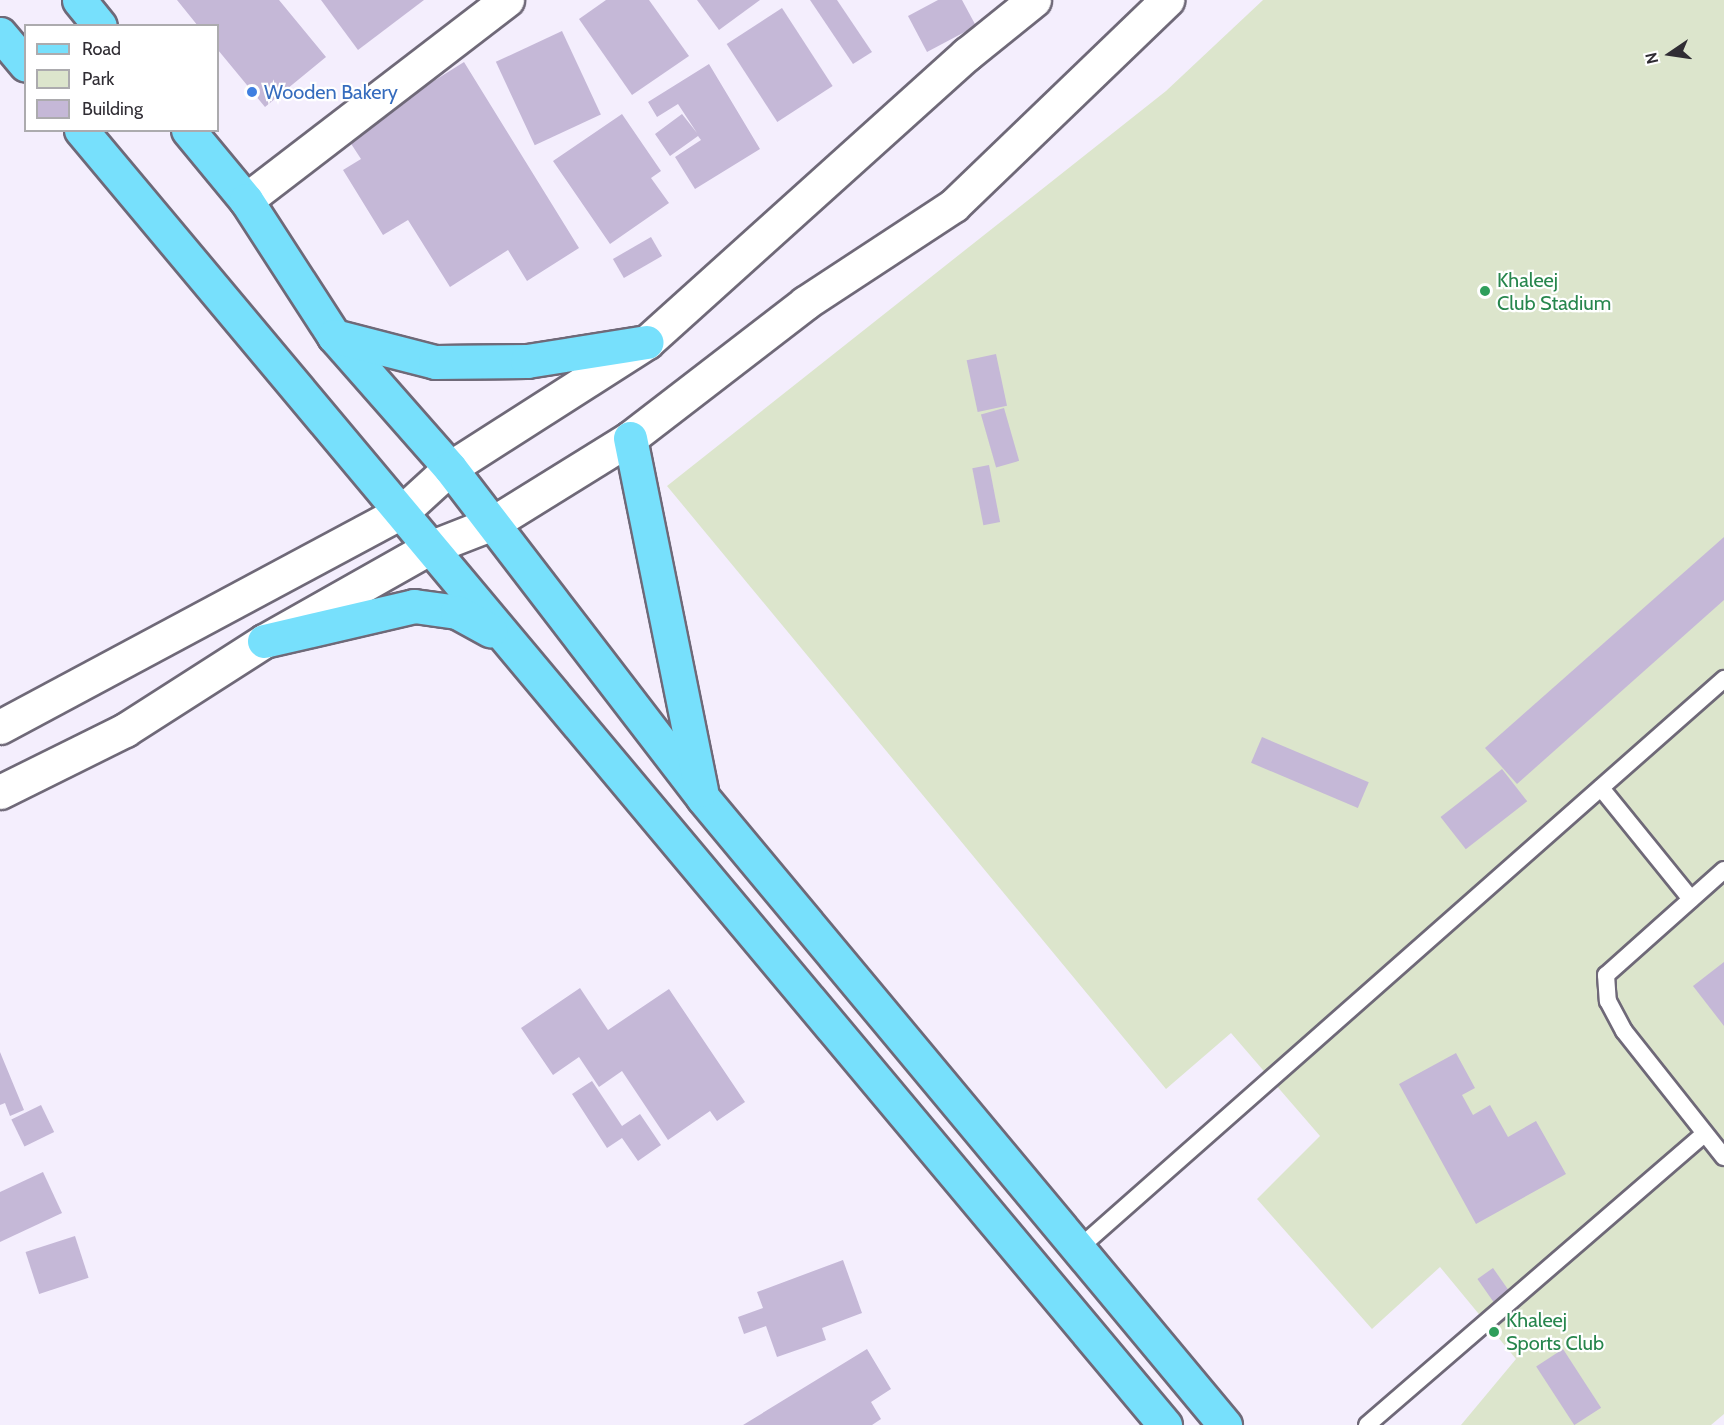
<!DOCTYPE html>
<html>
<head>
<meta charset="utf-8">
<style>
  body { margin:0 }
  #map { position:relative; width:1724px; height:1425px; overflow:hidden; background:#f4eefd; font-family:Cabin,sans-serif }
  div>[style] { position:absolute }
  .green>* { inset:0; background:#dce5cc }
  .building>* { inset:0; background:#c5b8d7; transform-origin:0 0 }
  .roads { filter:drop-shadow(2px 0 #6f6978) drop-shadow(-2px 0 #6f6978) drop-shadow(0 2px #6f6978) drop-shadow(0 -2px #6f6978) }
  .lane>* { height:16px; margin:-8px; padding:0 8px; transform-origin:8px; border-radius:8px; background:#fff }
  .street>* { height:33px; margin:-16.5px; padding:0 16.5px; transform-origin:16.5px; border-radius:16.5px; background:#fff }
  .secondary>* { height:33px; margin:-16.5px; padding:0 16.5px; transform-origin:16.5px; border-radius:16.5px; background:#fff }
  .primary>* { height:33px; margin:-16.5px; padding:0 16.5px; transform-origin:16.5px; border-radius:16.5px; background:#77e0fc }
  .dots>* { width:16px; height:16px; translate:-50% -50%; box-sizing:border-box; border:3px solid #fff; border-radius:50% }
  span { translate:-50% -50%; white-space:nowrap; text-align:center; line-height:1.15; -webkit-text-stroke:4.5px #fff; paint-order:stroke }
  .shop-label { font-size:20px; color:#366cbe }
  .left { translate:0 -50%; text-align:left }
  .leisure-label { font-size:20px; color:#27864d }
  .legend { position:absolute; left:24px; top:24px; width:195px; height:108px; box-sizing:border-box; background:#fff; border:2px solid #acabae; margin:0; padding:8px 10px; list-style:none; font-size:18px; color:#302d34 }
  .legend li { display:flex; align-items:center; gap:12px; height:30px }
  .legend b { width:30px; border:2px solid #acabae }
  .north { position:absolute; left:1640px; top:24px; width:60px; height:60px; -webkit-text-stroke:4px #fff; paint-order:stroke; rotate:257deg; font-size:16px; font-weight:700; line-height:24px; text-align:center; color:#302d34 }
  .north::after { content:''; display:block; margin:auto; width:21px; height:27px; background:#302d34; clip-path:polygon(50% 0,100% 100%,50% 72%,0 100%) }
</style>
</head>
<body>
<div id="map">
  <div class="green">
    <i style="clip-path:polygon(1263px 0,1724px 0,1724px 1414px,1711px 1425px,1461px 1425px,1516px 1359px,1440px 1267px,1372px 1329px,1257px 1199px,1320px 1136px,1231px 1033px,1166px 1089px,667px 486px,1166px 91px)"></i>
  </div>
  <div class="building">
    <i style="clip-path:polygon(177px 0,279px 0,326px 57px,265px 107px,218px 50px,218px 26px,198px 26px)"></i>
    <i style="clip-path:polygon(321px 0,424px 0,358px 50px)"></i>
    <i style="clip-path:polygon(606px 0,649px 0,689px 56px,632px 95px,579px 19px)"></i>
    <i style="clip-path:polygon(697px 0,760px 0,719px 30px)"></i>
    <i style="clip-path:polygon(810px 0,837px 0,872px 52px,853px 64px)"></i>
    <i style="clip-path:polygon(938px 0,962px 0,976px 26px,927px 52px,908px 16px)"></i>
    <i style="left:782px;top:8px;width:93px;height:66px;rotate:57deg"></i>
    <i style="left:562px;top:31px;width:92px;height:73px;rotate:65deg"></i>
    <i style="clip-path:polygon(464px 62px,579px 248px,527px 281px,508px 250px,450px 287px,408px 220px,383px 235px,343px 170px,361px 159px,346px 136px)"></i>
    <i style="clip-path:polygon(709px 64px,760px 149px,695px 189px,675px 157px,701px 140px,698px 136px,670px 156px,655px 134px,682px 114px,697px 133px,678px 104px,657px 117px,648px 102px)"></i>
    <i style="clip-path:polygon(622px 114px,661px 171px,651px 178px,669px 203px,610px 244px,553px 161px)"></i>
    <i style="left:651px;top:237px;width:22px;height:44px;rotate:60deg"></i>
    <i style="left:996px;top:354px;width:53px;height:30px;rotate:78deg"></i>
    <i style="left:1004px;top:408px;width:55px;height:24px;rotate:74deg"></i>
    <i style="left:989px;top:465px;width:58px;height:17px;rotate:79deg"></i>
    <i style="clip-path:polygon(1724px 537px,1724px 600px,1517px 784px,1485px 748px)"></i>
    <i style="left:1262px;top:737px;width:116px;height:28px;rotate:23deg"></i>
    <i style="left:1502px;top:769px;width:41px;height:78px;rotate:52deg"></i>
    <i style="clip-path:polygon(1724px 962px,1724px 1026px,1693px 986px)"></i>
    <i style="clip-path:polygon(580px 988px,608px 1030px,669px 989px,745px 1102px,717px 1121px,710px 1111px,668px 1140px,622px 1071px,599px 1087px,579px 1057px,553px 1075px,521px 1028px)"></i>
    <i style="clip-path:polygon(0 1052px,24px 1110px,10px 1116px,5px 1103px,0 1105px)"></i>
    <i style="clip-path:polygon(1456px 1053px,1475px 1088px,1462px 1095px,1473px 1115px,1490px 1105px,1508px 1137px,1536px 1121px,1566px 1174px,1476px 1224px,1399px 1084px)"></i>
    <i style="clip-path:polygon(592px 1081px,622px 1126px,640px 1114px,661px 1145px,638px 1161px,622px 1138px,607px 1148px,572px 1094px)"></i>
    <i style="left:41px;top:1105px;width:30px;height:33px;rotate:64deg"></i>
    <i style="clip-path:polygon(43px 1172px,62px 1213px,0 1242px,0 1192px)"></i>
    <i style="left:75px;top:1236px;width:44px;height:52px;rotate:72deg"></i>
    <i style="clip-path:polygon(843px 1260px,862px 1313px,822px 1328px,826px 1340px,777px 1357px,766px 1326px,744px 1334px,738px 1317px,763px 1308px,757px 1292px)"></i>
    <i style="left:1493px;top:1268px;width:40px;height:19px;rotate:55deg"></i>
    <i style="clip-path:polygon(867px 1349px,891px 1389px,871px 1402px,881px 1419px,872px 1425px,743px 1425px)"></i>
    <i style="left:1563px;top:1349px;width:70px;height:32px;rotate:57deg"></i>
  </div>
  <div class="roads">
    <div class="lane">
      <i style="left:1601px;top:788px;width:143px;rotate:51deg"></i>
      <i style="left:1724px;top:870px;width:158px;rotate:138.3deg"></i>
      <i style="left:1606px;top:975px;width:26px;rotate:86deg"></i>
      <i style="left:1608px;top:1001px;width:34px;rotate:62deg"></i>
      <i style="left:1624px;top:1031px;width:161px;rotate:51.6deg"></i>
      <i style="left:1078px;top:1249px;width:862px;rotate:-41.42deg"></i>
      <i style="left:1367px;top:1425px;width:445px;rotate:-40.8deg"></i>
    </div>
    <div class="street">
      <i style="left:246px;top:200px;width:329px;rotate:-37.5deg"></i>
    </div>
    <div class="secondary">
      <i style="left:0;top:727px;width:457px;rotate:-28.2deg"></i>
      <i style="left:403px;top:511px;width:64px;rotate:-42.5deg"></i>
      <i style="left:450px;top:468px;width:234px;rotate:-32.6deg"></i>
      <i style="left:647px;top:342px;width:431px;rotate:-42deg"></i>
      <i style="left:967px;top:54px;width:86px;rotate:-38.9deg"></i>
      <i style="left:0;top:792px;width:140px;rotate:-26.4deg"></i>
      <i style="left:125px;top:730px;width:165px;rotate:-32.6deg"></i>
      <i style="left:264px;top:641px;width:189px;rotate:-29.4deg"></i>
      <i style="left:429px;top:548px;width:69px;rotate:-21.3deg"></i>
      <i style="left:493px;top:523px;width:161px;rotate:-31.8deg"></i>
      <i style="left:630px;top:438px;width:221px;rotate:-37.6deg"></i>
      <i style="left:805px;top:303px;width:178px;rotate:-33.3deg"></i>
      <i style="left:954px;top:205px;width:296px;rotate:-43.9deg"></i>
    </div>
    <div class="primary">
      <i style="left:79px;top:0;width:33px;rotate:51deg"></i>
      <i style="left:0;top:34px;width:40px;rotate:50deg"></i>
      <i style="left:81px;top:130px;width:1689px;rotate:50.07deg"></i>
      <i style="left:188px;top:130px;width:91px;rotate:50.4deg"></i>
      <i style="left:246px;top:200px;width:162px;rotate:57.1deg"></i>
      <i style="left:334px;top:336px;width:176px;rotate:48.7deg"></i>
      <i style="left:450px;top:468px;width:416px;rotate:52.5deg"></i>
      <i style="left:703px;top:798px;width:816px;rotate:50.22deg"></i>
      <i style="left:334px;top:336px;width:104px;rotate:14.4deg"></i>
      <i style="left:435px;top:362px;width:92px;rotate:-0.6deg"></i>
      <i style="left:527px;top:361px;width:121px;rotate:-9deg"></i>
      <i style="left:630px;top:438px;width:359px;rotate:78.6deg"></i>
      <i style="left:264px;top:641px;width:154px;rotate:-13.1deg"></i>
      <i style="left:414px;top:606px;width:43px;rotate:7.9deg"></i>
      <i style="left:457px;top:612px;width:38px;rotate:29deg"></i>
    </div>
  </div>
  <div class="dots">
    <i style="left:252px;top:92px;background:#3f7fe0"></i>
    <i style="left:1485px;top:291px;background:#2e9e5b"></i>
    <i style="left:1494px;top:1332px;background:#2e9e5b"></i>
  </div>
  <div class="shop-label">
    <span class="left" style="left:264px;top:92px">Wooden Bakery</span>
  </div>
  <div class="leisure-label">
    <span class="left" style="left:1497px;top:292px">Khaleej<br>Club Stadium</span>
    <span class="left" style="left:1506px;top:1332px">Khaleej<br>Sports Club</span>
  </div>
  <ul class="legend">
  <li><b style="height:8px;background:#77e0fc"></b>Road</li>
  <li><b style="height:16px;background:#dce5cc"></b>Park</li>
  <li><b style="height:16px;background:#c5b8d7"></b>Building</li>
  </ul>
  <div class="north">N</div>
</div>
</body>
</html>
